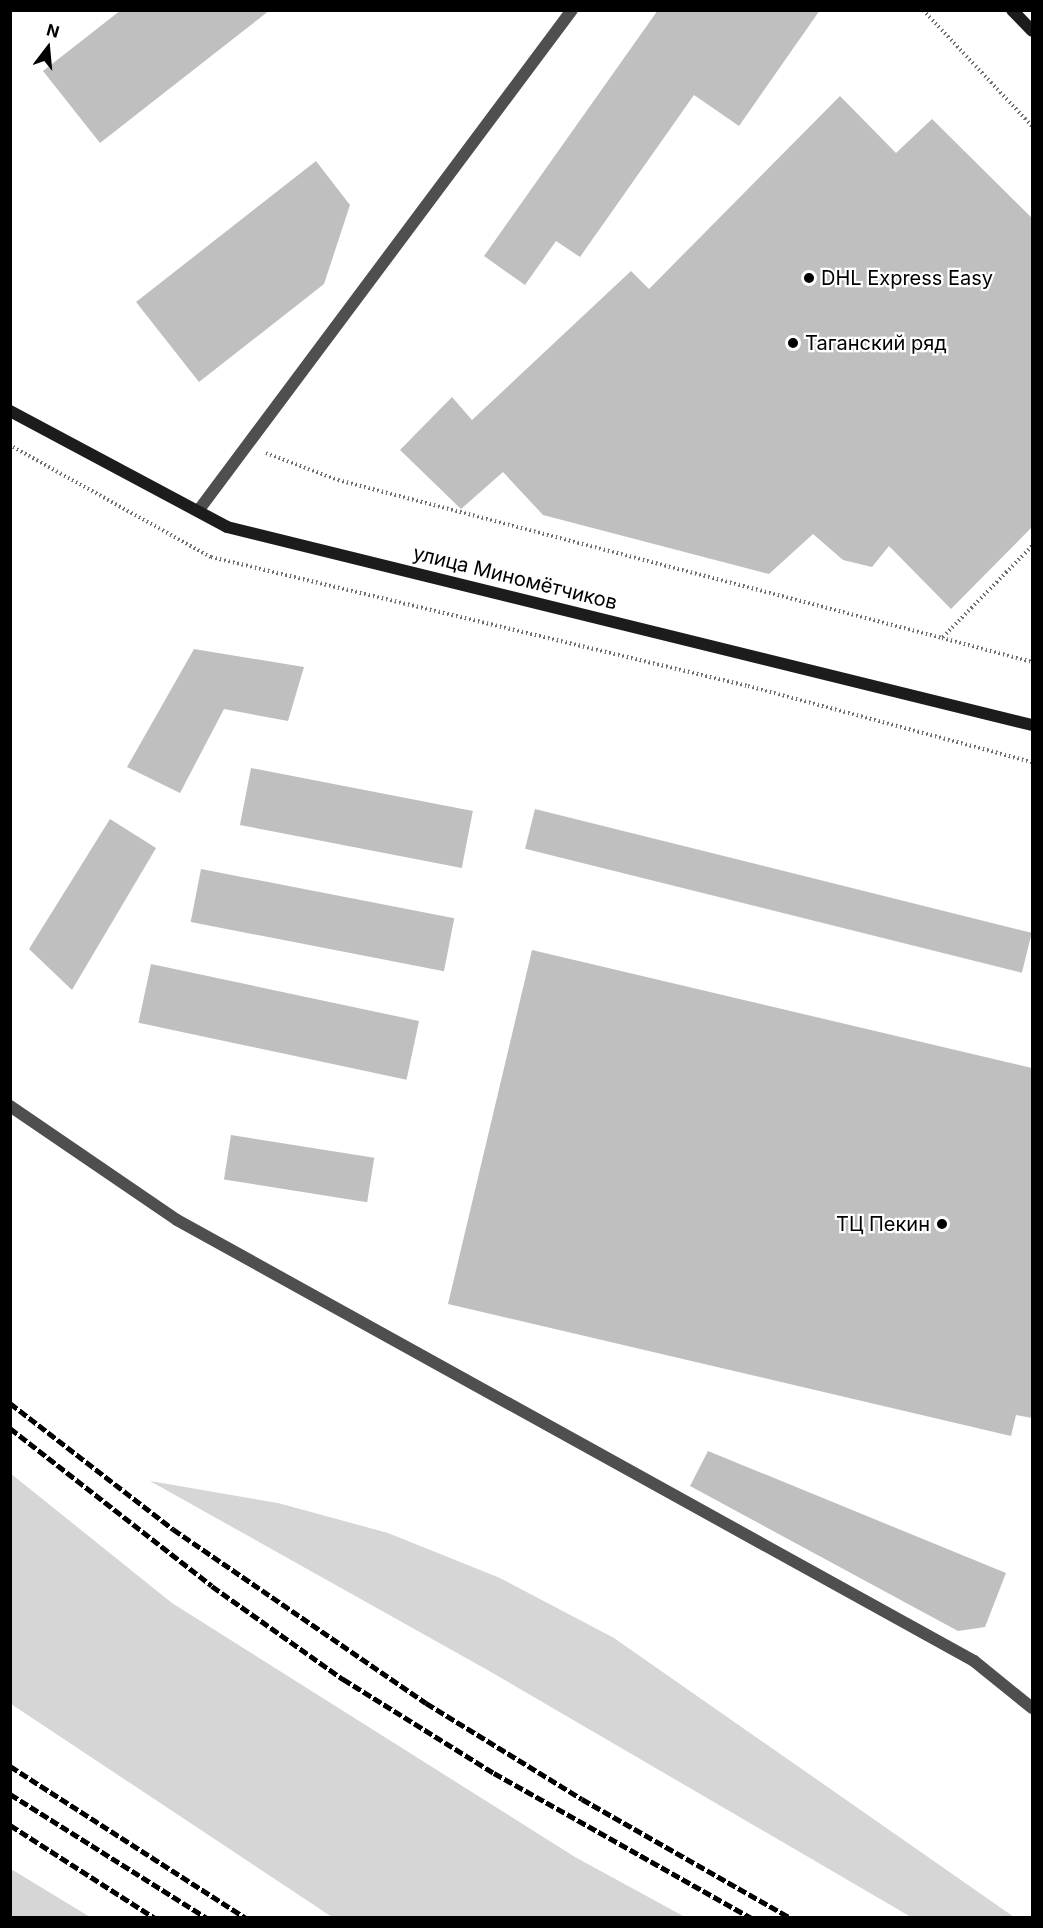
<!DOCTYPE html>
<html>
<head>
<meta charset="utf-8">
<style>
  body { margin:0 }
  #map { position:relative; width:1043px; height:1928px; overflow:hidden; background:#fff; font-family:Inter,sans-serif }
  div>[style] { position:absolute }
  .green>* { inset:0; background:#d6d6d6 }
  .building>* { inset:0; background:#bfbfbf; transform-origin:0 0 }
  .path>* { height:4px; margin-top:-2px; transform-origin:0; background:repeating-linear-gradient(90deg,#717171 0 1.5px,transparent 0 4.5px) }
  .lane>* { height:12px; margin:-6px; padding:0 6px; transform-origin:6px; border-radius:6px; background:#4f4f4f }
  .secondary>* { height:12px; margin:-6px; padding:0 6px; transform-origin:6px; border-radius:6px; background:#1c1c1c }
  .rail>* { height:4.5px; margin-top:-2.25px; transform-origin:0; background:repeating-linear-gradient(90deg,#000 0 9px,transparent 0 12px) }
  .dots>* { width:16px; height:16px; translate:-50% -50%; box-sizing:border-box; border:3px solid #fff; border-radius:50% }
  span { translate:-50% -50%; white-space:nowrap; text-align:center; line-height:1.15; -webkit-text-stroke:4.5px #fff; paint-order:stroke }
  .poi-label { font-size:20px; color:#000 }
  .left { translate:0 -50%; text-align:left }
  .right { translate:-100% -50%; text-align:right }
  .street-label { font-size:20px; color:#000 }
  .frame { position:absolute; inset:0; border:12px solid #000; pointer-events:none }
  .north { position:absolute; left:18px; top:18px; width:60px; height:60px; -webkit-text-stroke:4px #fff; paint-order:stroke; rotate:16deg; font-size:16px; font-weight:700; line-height:24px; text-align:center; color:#000 }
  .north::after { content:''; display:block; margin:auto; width:21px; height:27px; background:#000; clip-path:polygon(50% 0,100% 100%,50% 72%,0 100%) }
</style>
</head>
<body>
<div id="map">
  <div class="green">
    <i style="clip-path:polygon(10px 1473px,172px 1603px,575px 1857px,685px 1917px,332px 1917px,11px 1704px)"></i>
    <i style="clip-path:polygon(150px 1481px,278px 1503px,388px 1533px,500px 1578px,614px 1638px,1014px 1917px,911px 1917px,491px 1672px)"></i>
    <i style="clip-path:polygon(11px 1869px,90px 1917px,11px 1917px)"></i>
  </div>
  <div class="building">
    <i style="clip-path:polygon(121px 10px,270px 10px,100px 143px,43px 71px)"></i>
    <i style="clip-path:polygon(658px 10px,820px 10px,739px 126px,694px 95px,580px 257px,556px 241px,525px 285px,484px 256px)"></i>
    <i style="clip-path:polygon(840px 96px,896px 153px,932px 119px,1032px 218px,1032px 527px,951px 609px,889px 546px,872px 567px,843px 560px,813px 534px,769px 574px,543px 515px,503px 472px,461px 509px,400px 450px,452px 397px,472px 420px,631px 271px,649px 289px)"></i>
    <i style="clip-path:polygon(316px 161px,350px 205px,324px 284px,199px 382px,136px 302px)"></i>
    <i style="clip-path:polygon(194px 649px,304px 667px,288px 721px,224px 709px,180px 793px,127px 767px)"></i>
    <i style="left:251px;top:768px;width:226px;height:58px;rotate:11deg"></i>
    <i style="left:535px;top:809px;width:512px;height:41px;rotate:14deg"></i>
    <i style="clip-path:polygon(110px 819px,156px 848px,72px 990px,29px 949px)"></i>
    <i style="left:201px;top:869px;width:258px;height:54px;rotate:11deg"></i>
    <i style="clip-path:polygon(532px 950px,1032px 1068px,1032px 1418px,1016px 1415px,1011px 1436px,448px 1304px)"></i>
    <i style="left:151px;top:964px;width:274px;height:60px;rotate:12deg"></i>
    <i style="left:231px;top:1135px;width:145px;height:45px;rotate:9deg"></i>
    <i style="clip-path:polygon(708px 1451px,1006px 1573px,985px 1627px,958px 1631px,690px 1486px)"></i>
  </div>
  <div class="path">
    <i style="left:923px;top:10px;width:159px;rotate:46.8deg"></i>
    <i style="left:13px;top:447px;width:227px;rotate:29.1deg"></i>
    <i style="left:211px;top:557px;width:552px;rotate:13.51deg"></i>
    <i style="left:748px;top:686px;width:294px;rotate:15deg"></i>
    <i style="left:266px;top:453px;width:77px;rotate:20.6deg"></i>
    <i style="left:338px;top:480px;width:624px;rotate:14.66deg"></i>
    <i style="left:1032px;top:546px;width:129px;rotate:134.4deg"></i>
    <i style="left:942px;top:638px;width:93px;rotate:14.9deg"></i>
  </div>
  <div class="lane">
    <i style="left:198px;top:511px;width:625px;rotate:-53.26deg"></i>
    <i style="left:10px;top:1106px;width:202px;rotate:34.3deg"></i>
    <i style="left:177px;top:1220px;width:911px;rotate:28.96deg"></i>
    <i style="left:974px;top:1661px;width:75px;rotate:39deg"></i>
  </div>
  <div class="secondary">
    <i style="left:1012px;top:10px;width:29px;rotate:46deg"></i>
    <i style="left:10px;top:411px;width:246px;rotate:28.1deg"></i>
    <i style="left:227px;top:527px;width:829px;rotate:13.82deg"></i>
  </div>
  <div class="rail">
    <i style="left:10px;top:1403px;width:206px;rotate:37.7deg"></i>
    <i style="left:173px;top:1529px;width:307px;rotate:34.5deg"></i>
    <i style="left:426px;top:1703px;width:183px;rotate:31.6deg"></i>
    <i style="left:582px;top:1799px;width:241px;rotate:29.7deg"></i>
    <i style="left:10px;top:1428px;width:256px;rotate:38deg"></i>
    <i style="left:212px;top:1586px;width:161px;rotate:35.4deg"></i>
    <i style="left:343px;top:1679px;width:178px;rotate:31.9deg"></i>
    <i style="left:494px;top:1773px;width:295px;rotate:29.4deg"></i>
    <i style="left:10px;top:1766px;width:281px;rotate:32.8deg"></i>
    <i style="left:10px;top:1794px;width:233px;rotate:32.2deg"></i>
    <i style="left:10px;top:1825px;width:172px;rotate:32.7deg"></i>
  </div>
  <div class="dots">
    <i style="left:809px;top:278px;background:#000"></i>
    <i style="left:793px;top:343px;background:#000"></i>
    <i style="left:942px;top:1224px;background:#000"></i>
  </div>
  <div class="poi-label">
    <span class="left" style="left:821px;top:278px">DHL Express Easy</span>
    <span class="left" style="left:805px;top:343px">Таганский ряд</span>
    <span class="right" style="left:930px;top:1224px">ТЦ Пекин</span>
  </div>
  <div class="street-label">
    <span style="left:515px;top:578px;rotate:14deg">улица Миномётчиков</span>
  </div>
  <div class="frame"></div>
  <div class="north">N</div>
</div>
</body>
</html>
